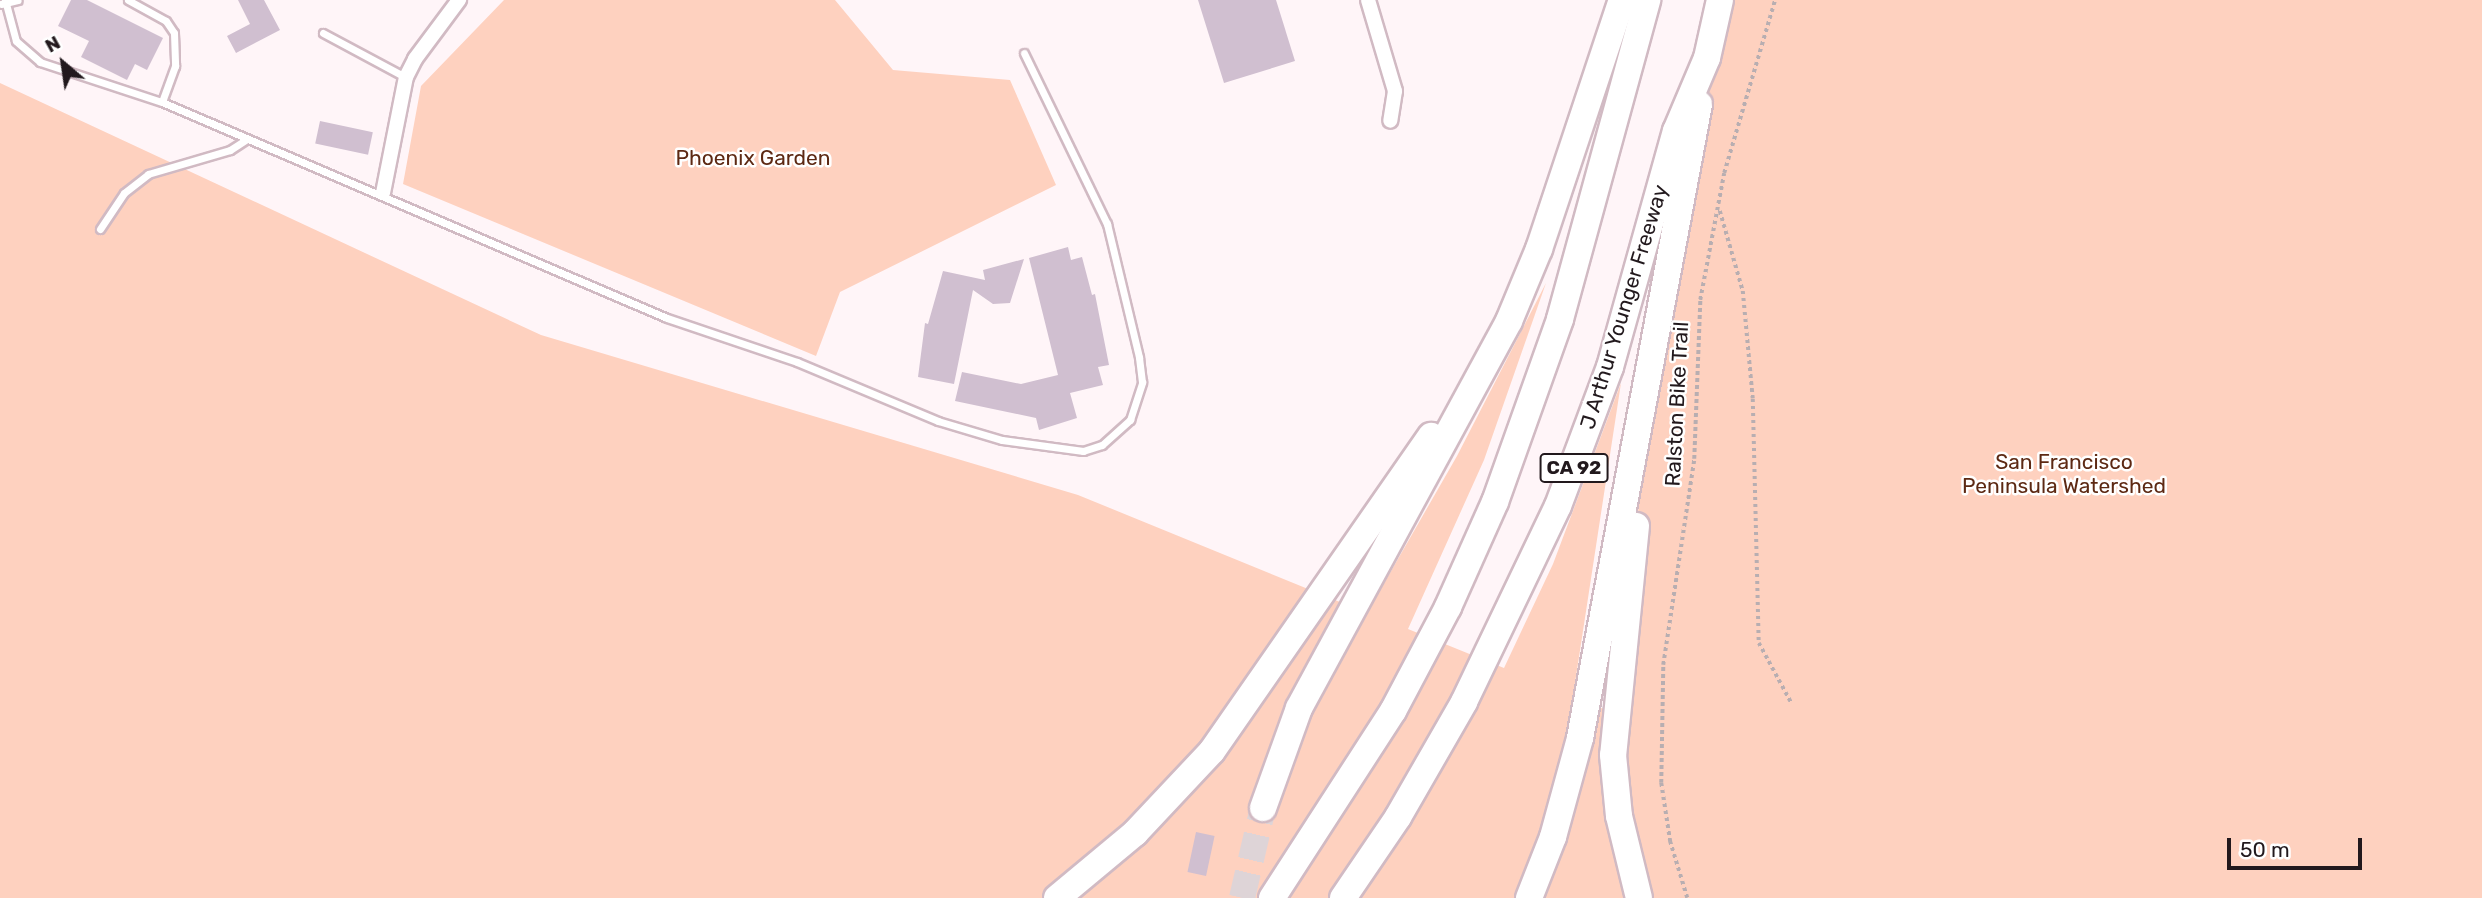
<!DOCTYPE html>
<html>
<head>
<meta charset="utf-8">
<style>
  body { margin:0 }
  #map { position:relative; width:2482px; height:898px; overflow:hidden; background:#fff5f8; font-family:Rubik,sans-serif }
  div>[style] { position:absolute }
  .green>* { inset:0; background:#fed1bf }
  .building>* { inset:0; background:#d0bfd0; transform-origin:0 0 }
  .motorway-tunnel>* { height:26px; margin-top:-13px; transform-origin:0; background:repeating-linear-gradient(90deg,#ded4d7 0 26px,transparent 0 39px) }
  .path>* { height:3.5px; margin-top:-1.75px; transform-origin:0; background:repeating-linear-gradient(90deg,#b8aeb1 0 3.5px,transparent 0 7px) }
  .roads { filter:drop-shadow(2px 0 #d1bac3) drop-shadow(-2px 0 #d1bac3) drop-shadow(0 2px #d1bac3) drop-shadow(0 -2px #d1bac3) }
  .service>* { height:7px; margin:-3.5px; padding:0 3.5px; transform-origin:3.5px; border-radius:3.5px; background:#fff }
  .minor>* { height:14px; margin:-7px; padding:0 7px; transform-origin:7px; border-radius:7px; background:#fff }
  .motorway>* { height:26px; margin:-13px; padding:0 13px; transform-origin:13px; border-radius:13px; background:#fff }
  span { translate:-50% -50%; white-space:nowrap; text-align:center; line-height:1.15; -webkit-text-stroke:5px #fff; paint-order:stroke }
  .shield-label span { padding:2px 5px; background:#fff; border:2px solid; border-radius:5px; -webkit-text-stroke-width:0 }
  .shield-label { font-size:19px; color:#22191d; font-weight:700 }
  .park-label { font-size:21px; color:#5d2913 }
  .street-label { font-size:21px; color:#22191d }
  .north { position:absolute; left:28px; top:28px; width:70px; height:70px; -webkit-text-stroke:5px #fff; paint-order:stroke; rotate:331deg; font-size:19px; font-weight:700; line-height:28px; text-align:center; color:#22191d }
  .north::after { content:''; display:block; margin:auto; width:24px; height:32px; background:#22191d; clip-path:polygon(50% 0,100% 100%,50% 72%,0 100%) }
  .scale { position:absolute; left:2227px; top:838px; width:135px; height:32px; box-sizing:border-box; border:4px solid #22191d; border-top:0; padding-left:9px; font-size:21px; line-height:24px; white-space:nowrap; color:#22191d; -webkit-text-stroke:5px #fff; paint-order:stroke }
</style>
</head>
<body>
<div id="map">
  <div class="green">
    <i style="clip-path:polygon(504px 0,835px 0,893px 70px,1010px 80px,1056px 185px,840px 292px,816px 356px,403px 184px,421px 86px)"></i>
    <i style="clip-path:polygon(1720px 0,2482px 0,2482px 898px,0 898px,0 83px,541px 335px,1078px 495px,1367px 613px,1457px 456px,1546px 283px,1484px 460px,1408px 629px,1504px 668px,1553px 564px,1621px 383px,1573px 696px,1613px 713px,1645px 455px)"></i>
  </div>
  <div class="building">
    <i style="clip-path:polygon(71px 0,87px 0,163px 38px,147px 70px,135px 64px,127px 80px,81px 57px,89px 41px,58px 26px)"></i>
    <i style="clip-path:polygon(238px 0,264px 0,280px 30px,236px 53px,227px 36px,250px 24px)"></i>
    <i style="clip-path:polygon(1198px 0,1276px 0,1295px 61px,1224px 83px)"></i>
    <i style="left:320px;top:121px;width:54px;height:23px;rotate:12deg"></i>
    <i style="clip-path:polygon(1068px 247px,1071px 260px,1082px 257px,1092px 295px,1095px 294px,1109px 365px,1098px 367px,1103px 385px,1070px 393px,1077px 418px,1039px 430px,1036px 418px,955px 401px,962px 372px,1021px 384px,1058px 375px,1029px 258px)"></i>
    <i style="clip-path:polygon(1024px 259px,1010px 303px,993px 304px,973px 290px,954px 384px,918px 377px,925px 323px,928px 324px,943px 271px,985px 280px,983px 270px)"></i>
    <i style="left:1196px;top:832px;width:19px;height:41px;rotate:12deg"></i>
  </div>
  <div class="motorway-tunnel">
    <i style="left:1242px;top:898px;width:92px;rotate:-76.9deg"></i>
  </div>
  <div class="path">
    <i style="left:1720px;top:211px;width:83px;rotate:74deg"></i>
    <i style="left:1743px;top:291px;width:108px;rotate:84.7deg"></i>
    <i style="left:1753px;top:399px;width:244px;rotate:88.6deg"></i>
    <i style="left:1759px;top:643px;width:69px;rotate:61.6deg"></i>
    <i style="left:1687px;top:898px;width:59px;rotate:-106.9deg"></i>
    <i style="left:1670px;top:842px;width:60px;rotate:-98.7deg"></i>
    <i style="left:1661px;top:783px;width:118px;rotate:-89deg"></i>
    <i style="left:1663px;top:665px;width:208px;rotate:-81.4deg"></i>
    <i style="left:1694px;top:459px;width:159px;rotate:-87.8deg"></i>
    <i style="left:1700px;top:300px;width:129px;rotate:-79.3deg"></i>
    <i style="left:1724px;top:173px;width:180px;rotate:-73.6deg"></i>
  </div>
  <div class="roads">
    <div class="service">
      <i style="left:5px;top:0;width:42px;rotate:75deg"></i>
      <i style="left:16px;top:41px;width:32px;rotate:41deg"></i>
      <i style="left:40px;top:62px;width:128px;rotate:18.2deg"></i>
      <i style="left:162px;top:102px;width:549px;rotate:23.16deg"></i>
      <i style="left:667px;top:318px;width:137px;rotate:18.7deg"></i>
      <i style="left:797px;top:362px;width:153px;rotate:22.7deg"></i>
      <i style="left:938px;top:421px;width:67px;rotate:16.5deg"></i>
      <i style="left:1002px;top:440px;width:82px;rotate:7.7deg"></i>
      <i style="left:1083px;top:451px;width:20px;rotate:-18deg"></i>
      <i style="left:1102px;top:445px;width:38px;rotate:-42deg"></i>
      <i style="left:1130px;top:420px;width:40px;rotate:-72deg"></i>
      <i style="left:1142px;top:382px;width:25px;rotate:-97deg"></i>
      <i style="left:1139px;top:357px;width:137px;rotate:-103.5deg"></i>
      <i style="left:1107px;top:224px;width:190px;rotate:-115.9deg"></i>
      <i style="left:128px;top:0;width:43px;rotate:28.9deg"></i>
      <i style="left:166px;top:21px;width:14px;rotate:56deg"></i>
      <i style="left:174px;top:33px;width:33px;rotate:88deg"></i>
      <i style="left:175px;top:66px;width:38px;rotate:110deg"></i>
      <i style="left:1px;top:4px;width:17px;rotate:-13deg"></i>
      <i style="left:323px;top:33px;width:93px;rotate:28.2deg"></i>
      <i style="left:100px;top:229px;width:43px;rotate:-56.3deg"></i>
      <i style="left:124px;top:193px;width:31px;rotate:-38deg"></i>
      <i style="left:148px;top:174px;width:85px;rotate:-16.3deg"></i>
      <i style="left:230px;top:150px;width:20px;rotate:-33deg"></i>
    </div>
    <div class="minor">
      <i style="left:1368px;top:0;width:95px;rotate:73.5deg"></i>
      <i style="left:1395px;top:91px;width:30px;rotate:99deg"></i>
      <i style="left:383px;top:193px;width:118px;rotate:-78.8deg"></i>
      <i style="left:406px;top:77px;width:20px;rotate:-63deg"></i>
      <i style="left:415px;top:59px;width:74px;rotate:-53.3deg"></i>
    </div>
    <div class="motorway">
      <i style="left:1636px;top:526px;width:230px;rotate:95.7deg"></i>
      <i style="left:1613px;top:755px;width:61px;rotate:84.4deg"></i>
      <i style="left:1619px;top:816px;width:84px;rotate:76.3deg"></i>
      <i style="left:1263px;top:808px;width:106px;rotate:-70.2deg"></i>
      <i style="left:1299px;top:708px;width:440px;rotate:-61.5deg"></i>
      <i style="left:1509px;top:321px;width:78px;rotate:-67.4deg"></i>
      <i style="left:1539px;top:249px;width:262px;rotate:-71.6deg"></i>
      <i style="left:1057px;top:898px;width:102px;rotate:-39.8deg"></i>
      <i style="left:1135px;top:833px;width:112px;rotate:-46.8deg"></i>
      <i style="left:1212px;top:751px;width:384px;rotate:-55.2deg"></i>
      <i style="left:1272px;top:898px;width:223px;rotate:-57.1deg"></i>
      <i style="left:1393px;top:711px;width:118px;rotate:-62.1deg"></i>
      <i style="left:1448px;top:607px;width:115px;rotate:-65.9deg"></i>
      <i style="left:1495px;top:502px;width:194px;rotate:-70.4deg"></i>
      <i style="left:1560px;top:319px;width:331px;rotate:-74.7deg"></i>
      <i style="left:1343px;top:898px;width:98px;rotate:-55.8deg"></i>
      <i style="left:1398px;top:817px;width:133px;rotate:-60.1deg"></i>
      <i style="left:1464px;top:702px;width:217px;rotate:-64.4deg"></i>
      <i style="left:1558px;top:506px;width:148px;rotate:-69.5deg"></i>
      <i style="left:1610px;top:367px;width:245px;rotate:-74.4deg"></i>
      <i style="left:1676px;top:131px;width:79px;rotate:-67deg"></i>
      <i style="left:1707px;top:58px;width:59px;rotate:-77.4deg"></i>
      <i style="left:1529px;top:898px;width:66px;rotate:-68.5deg"></i>
      <i style="left:1553px;top:837px;width:103px;rotate:-74.7deg"></i>
      <i style="left:1580px;top:738px;width:645px;rotate:-79.37deg"></i>
    </div>
  </div>
  <div class="shield-label">
    <span style="left:1574px;top:468px">CA 92</span>
  </div>
  <div class="park-label">
    <span style="left:753px;top:158px">Phoenix Garden</span>
    <span style="left:2064px;top:474px">San Francisco<br>Peninsula Watershed</span>
  </div>
  <div class="street-label">
    <span style="left:1624px;top:307px;rotate:-73deg">J Arthur Younger Freeway</span>
    <span style="left:1677px;top:404px;rotate:-87deg">Ralston Bike Trail</span>
  </div>
  <div class="north">N</div>
  <div class="scale">50 m</div>
</div>
</body>
</html>
